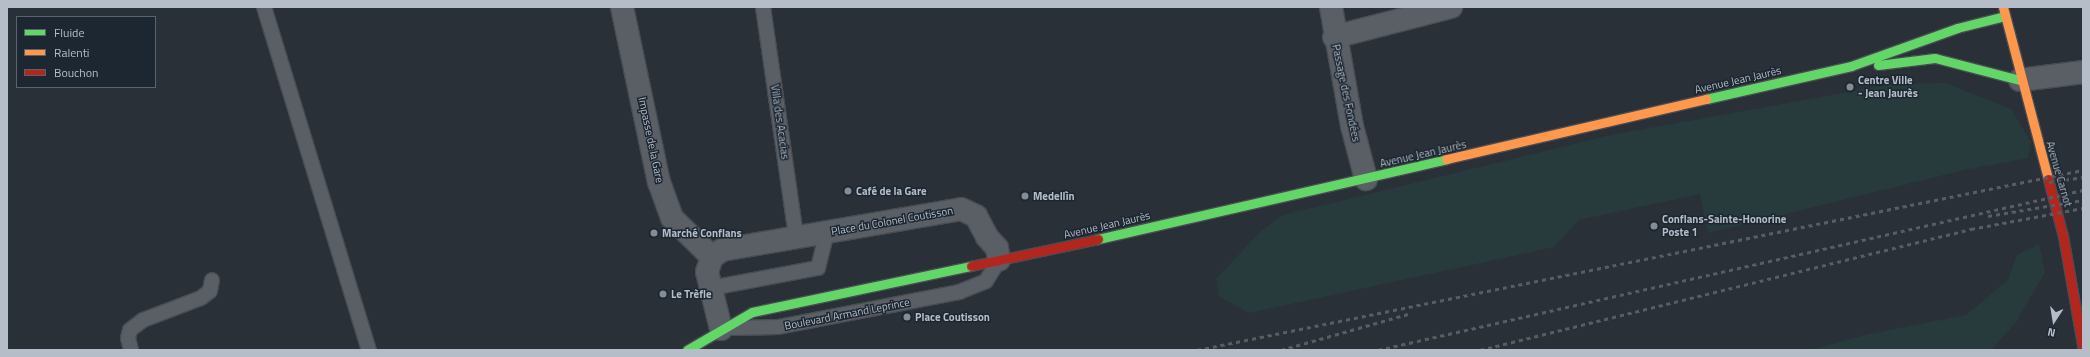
<!DOCTYPE html>
<html>
<head>
<meta charset="utf-8">
<style>
  body { margin:0 }
  #map { position:relative; width:2090px; height:357px; overflow:hidden; background:#2a3037; font-family:"Titillium Web",sans-serif }
  div>[style] { position:absolute }
  .green>* { inset:0; background:#273b3d }
  .roads { filter:drop-shadow(1px 0 #484c52) drop-shadow(-1px 0 #484c52) drop-shadow(0 1px #484c52) drop-shadow(0 -1px #484c52) }
  .lane>* { height:14px; margin:-7px; padding:0 7px; transform-origin:7px; border-radius:7px; background:#5a5e65 }
  .street>* { height:22px; margin:-11px; padding:0 11px; transform-origin:11px; border-radius:11px; background:#5a5e65 }
  .fast>* { height:9px; margin:-4.5px; padding:0 4.5px; transform-origin:4.5px; border-radius:4.5px; background:#63d668 }
  .slow>* { height:9px; margin:-4.5px; padding:0 4.5px; transform-origin:4.5px; border-radius:4.5px; background:#ff974d }
  .jam>* { height:9px; margin:-4.5px; padding:0 4.5px; transform-origin:4.5px; border-radius:4.5px; background:#b3261e }
  .rail>* { height:3px; margin-top:-1.5px; transform-origin:0; background:repeating-linear-gradient(90deg,#585d63 0 4px,transparent 0 8px) }
  .dots>* { width:11px; height:11px; translate:-50% -50%; box-sizing:border-box; border:2px solid #1d2732; border-radius:50% }
  span { translate:-50% -50%; white-space:nowrap; text-align:center; line-height:1.15; -webkit-text-stroke:3px #1d2732; paint-order:stroke }
  .street-label { font-size:11px; color:#b4bdc8 }
  .poi-label { font-size:11px; color:#b4bdc8; font-weight:700 }
  .left { translate:0 -50%; text-align:left }
  .frame { position:absolute; inset:0; border:8px solid #b4bdc8; pointer-events:none }
  .legend { position:absolute; left:16px; top:16px; width:140px; height:72px; box-sizing:border-box; background:#1d2732; border:1px solid #59636e; margin:0; padding:5px 7px; list-style:none; font-size:12px; color:#b4bdc8 }
  .legend li { display:flex; align-items:center; gap:8px; height:20px }
  .legend b { width:20px; border:1px solid #59636e }
  .north { position:absolute; left:2034px; top:301px; width:40px; height:40px; -webkit-text-stroke:3px #1d2732; paint-order:stroke; rotate:192deg; font-size:11px; font-weight:700; line-height:16px; text-align:center; color:#b4bdc8 }
  .north::after { content:''; display:block; margin:auto; width:14px; height:18px; background:#b4bdc8; clip-path:polygon(50% 0,100% 100%,50% 72%,0 100%) }
</style>
</head>
<body>
<div id="map">
  <div class="green">
    <i style="clip-path:polygon(1945px 83px,2011px 109px,2031px 142px,2028px 158px,1964px 170px,1708px 233px,1700px 194px,1579px 220px,1554px 247px,1249px 313px,1219px 296px,1216px 279px,1259px 233px,1283px 215px,1611px 135px,1893px 84px)"></i>
    <i style="clip-path:polygon(2039px 244px,2045px 272px,2016px 322px,1991px 350px,1810px 350px,1865px 335px,1966px 315px,2008px 280px,2017px 255px)"></i>
  </div>
  <div class="roads">
    <div class="lane">
      <i style="left:264px;top:7px;width:359px;rotate:73deg"></i>
      <i style="left:763px;top:7px;width:232px;rotate:81.8deg"></i>
      <i style="left:711px;top:288px;width:109px;rotate:-10.6deg"></i>
      <i style="left:818px;top:268px;width:37px;rotate:-76deg"></i>
      <i style="left:729px;top:328px;width:49px;rotate:-1.2deg"></i>
      <i style="left:778px;top:327px;width:184px;rotate:-10.9deg"></i>
      <i style="left:959px;top:292px;width:29px;rotate:-22deg"></i>
      <i style="left:986px;top:281px;width:25px;rotate:-58deg"></i>
      <i style="left:131px;top:350px;width:12px;rotate:-104deg"></i>
      <i style="left:128px;top:338px;width:8px;rotate:-76deg"></i>
      <i style="left:130px;top:330px;width:16px;rotate:-38deg"></i>
      <i style="left:143px;top:320px;width:62px;rotate:-20.8deg"></i>
      <i style="left:201px;top:298px;width:11px;rotate:-38deg"></i>
      <i style="left:210px;top:291px;width:11px;rotate:-80deg"></i>
    </div>
    <div class="street">
      <i style="left:622px;top:7px;width:179px;rotate:78.1deg"></i>
      <i style="left:659px;top:182px;width:38px;rotate:70deg"></i>
      <i style="left:672px;top:218px;width:56px;rotate:44.3deg"></i>
      <i style="left:1331px;top:7px;width:121px;rotate:80deg"></i>
      <i style="left:1352px;top:126px;width:55px;rotate:75.2deg"></i>
      <i style="left:1334px;top:37px;width:121px;rotate:-14.4deg"></i>
      <i style="left:2020px;top:80px;width:64px;rotate:-7.2deg"></i>
      <i style="left:721px;top:329px;width:59px;rotate:-103.8deg"></i>
      <i style="left:707px;top:272px;width:16px;rotate:-72deg"></i>
      <i style="left:712px;top:257px;width:12px;rotate:-35deg"></i>
      <i style="left:722px;top:250px;width:242px;rotate:-9.7deg"></i>
      <i style="left:961px;top:209px;width:17px;rotate:25deg"></i>
      <i style="left:976px;top:216px;width:24px;rotate:62deg"></i>
      <i style="left:987px;top:237px;width:15px;rotate:48deg"></i>
      <i style="left:997px;top:248px;width:12px;rotate:81deg"></i>
    </div>
    <div class="fast">
      <i style="left:1878px;top:65px;width:57px;rotate:-7deg"></i>
      <i style="left:1935px;top:58px;width:88px;rotate:14.5deg"></i>
      <i style="left:1706px;top:99px;width:149px;rotate:-12.8deg"></i>
      <i style="left:1851px;top:66px;width:113px;rotate:-19.7deg"></i>
      <i style="left:1957px;top:28px;width:49px;rotate:-14deg"></i>
      <i style="left:1098px;top:239px;width:357px;rotate:-12.9deg"></i>
      <i style="left:687px;top:350px;width:75px;rotate:-30.3deg"></i>
      <i style="left:752px;top:312px;width:224px;rotate:-11.9deg"></i>
    </div>
    <div class="slow">
      <i style="left:2003px;top:7px;width:178px;rotate:75.3deg"></i>
      <i style="left:1446px;top:159px;width:267px;rotate:-13deg"></i>
    </div>
    <div class="jam">
      <i style="left:2048px;top:179px;width:59px;rotate:75.3deg"></i>
      <i style="left:2063px;top:236px;width:116px;rotate:80deg"></i>
      <i style="left:971px;top:266px;width:130px;rotate:-12deg"></i>
    </div>
  </div>
  <div class="rail">
    <i style="left:2049px;top:182px;width:34px;rotate:-8deg"></i>
    <i style="left:1988px;top:216px;width:96px;rotate:-9.6deg"></i>
    <i style="left:1197px;top:350px;width:904px;rotate:-11.48deg"></i>
    <i style="left:1281px;top:350px;width:132px;rotate:-15.8deg"></i>
    <i style="left:1378px;top:350px;width:723px;rotate:-12.79deg"></i>
    <i style="left:1480px;top:350px;width:506px;rotate:-13.84deg"></i>
    <i style="left:1971px;top:229px;width:114px;rotate:-10.6deg"></i>
  </div>
  <div class="dots">
    <i style="left:1850px;top:87px;background:#848c95"></i>
    <i style="left:848px;top:191px;background:#848c95"></i>
    <i style="left:1025px;top:196px;background:#848c95"></i>
    <i style="left:1654px;top:226px;background:#848c95"></i>
    <i style="left:654px;top:233px;background:#848c95"></i>
    <i style="left:663px;top:294px;background:#848c95"></i>
    <i style="left:907px;top:317px;background:#848c95"></i>
  </div>
  <div class="street-label">
    <span style="left:1738px;top:80px;rotate:-13deg">Avenue Jean Jaurès</span>
    <span style="left:1346px;top:93px;rotate:78deg">Passage des Fondées</span>
    <span style="left:780px;top:122px;rotate:82deg">Villa des Acacias</span>
    <span style="left:651px;top:140px;rotate:78deg">Impasse de la Gare</span>
    <span style="left:1423px;top:154px;rotate:-13deg">Avenue Jean Jaurès</span>
    <span style="left:2059px;top:174px;rotate:74deg">Avenue Carnot</span>
    <span style="left:892px;top:221px;rotate:-10deg">Place du Colonel Coutisson</span>
    <span style="left:1107px;top:225px;rotate:-13deg">Avenue Jean Jaurès</span>
    <span style="left:847px;top:314px;rotate:-11deg">Boulevard Armand Leprince</span>
  </div>
  <div class="poi-label">
    <span class="left" style="left:1858px;top:87px">Centre Ville<br>- Jean Jaurès</span>
    <span class="left" style="left:856px;top:191px">Café de la Gare</span>
    <span class="left" style="left:1033px;top:196px">Medellìn</span>
    <span class="left" style="left:1662px;top:226px">Conflans-Sainte-Honorine<br>Poste 1</span>
    <span class="left" style="left:662px;top:233px">Marché Conflans</span>
    <span class="left" style="left:671px;top:294px">Le Trèfle</span>
    <span class="left" style="left:915px;top:317px">Place Coutisson</span>
  </div>
  <div class="frame"></div>
  <ul class="legend">
  <li><b style="height:5px;background:#63d668"></b>Fluide</li>
  <li><b style="height:5px;background:#ff974d"></b>Ralenti</li>
  <li><b style="height:5px;background:#b3261e"></b>Bouchon</li>
  </ul>
  <div class="north">N</div>
</div>
</body>
</html>
